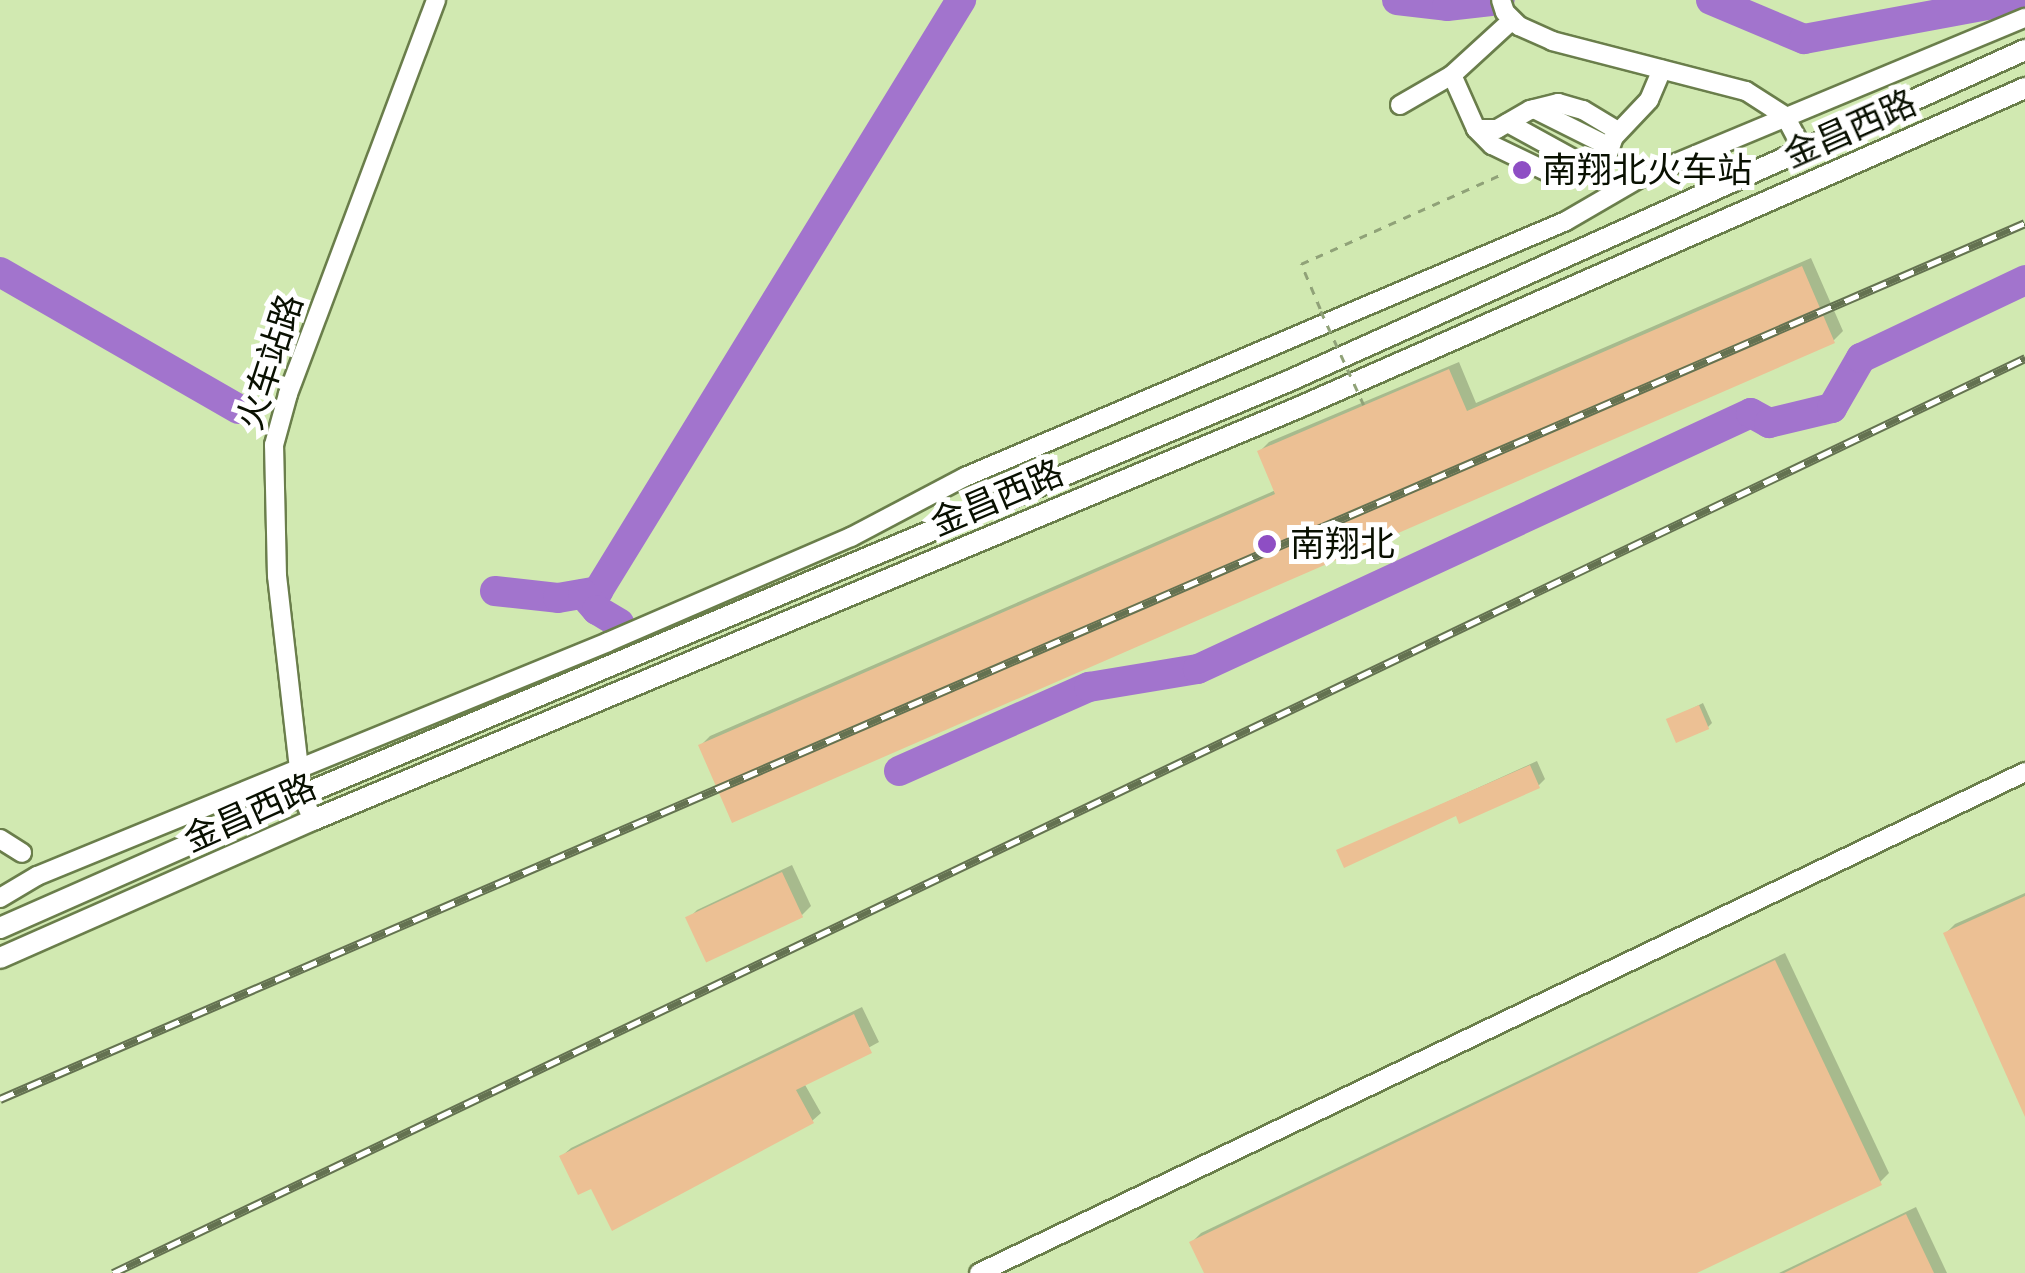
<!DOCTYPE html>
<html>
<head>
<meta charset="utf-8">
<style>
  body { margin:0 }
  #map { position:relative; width:2025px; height:1273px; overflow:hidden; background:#d1e9b1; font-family:Montserrat,"Noto Sans SC",sans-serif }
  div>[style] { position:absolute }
  .shadow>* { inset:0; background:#0003 }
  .river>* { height:30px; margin:-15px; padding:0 15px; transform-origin:15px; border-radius:15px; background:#a274cd }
  .building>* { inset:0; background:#ecc094; transform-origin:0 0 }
  .path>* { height:2.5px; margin-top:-1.25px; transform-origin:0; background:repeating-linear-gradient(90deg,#90a278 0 8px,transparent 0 16px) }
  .roads { filter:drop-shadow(2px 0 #6a7e4b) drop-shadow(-2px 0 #6a7e4b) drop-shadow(0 2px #6a7e4b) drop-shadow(0 -2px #6a7e4b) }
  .minor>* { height:18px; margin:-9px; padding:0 9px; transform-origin:9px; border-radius:9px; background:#fff }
  .major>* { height:20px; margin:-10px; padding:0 10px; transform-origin:10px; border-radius:10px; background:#fff }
  .rail>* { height:9px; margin-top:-4.5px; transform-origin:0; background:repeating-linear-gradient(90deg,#fff 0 15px,#647251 0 30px); box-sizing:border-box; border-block:2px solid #647251 }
  .path-bridge>* { height:2.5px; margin-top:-1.25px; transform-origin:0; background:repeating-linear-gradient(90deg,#90a278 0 8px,transparent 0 16px) }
  .dots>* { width:28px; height:28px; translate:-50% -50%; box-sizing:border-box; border:5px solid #fff; border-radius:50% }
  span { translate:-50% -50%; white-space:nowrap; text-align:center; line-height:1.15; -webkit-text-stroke:10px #fff; paint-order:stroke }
  .street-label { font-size:35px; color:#091001 }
  .poi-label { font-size:35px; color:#091001 }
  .left { translate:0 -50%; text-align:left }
</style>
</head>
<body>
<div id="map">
  <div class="shadow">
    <i style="clip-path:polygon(1811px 258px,1843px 331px,1834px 340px,701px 745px,710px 736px,1276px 490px,1260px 451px,1269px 442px,1459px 362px,1476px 403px)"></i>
    <i style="clip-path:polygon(1703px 703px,1712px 723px,1708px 727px,1669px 720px)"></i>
    <i style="clip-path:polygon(1537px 761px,1545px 779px,1539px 785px,1460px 820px,1457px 813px,1339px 851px)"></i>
    <i style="clip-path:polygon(792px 865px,811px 906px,802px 915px,688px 919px,697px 910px)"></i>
    <i style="clip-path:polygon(2025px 893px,2025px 1098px,1946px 933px,1955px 924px)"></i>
    <i style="clip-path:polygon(1785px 953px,1889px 1173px,1880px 1182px,1692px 1273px,1207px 1273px,1192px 1242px,1201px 1233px)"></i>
    <i style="clip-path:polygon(862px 1007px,879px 1042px,804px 1083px,821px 1113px,812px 1121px,592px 1185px,562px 1156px,571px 1148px)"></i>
    <i style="clip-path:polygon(1916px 1207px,1947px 1273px,1779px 1273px)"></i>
  </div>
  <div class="river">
    <i style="left:1397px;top:0;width:50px;rotate:6.8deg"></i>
    <i style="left:1447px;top:6px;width:53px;rotate:-6.5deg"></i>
    <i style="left:1711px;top:0;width:101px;rotate:22.8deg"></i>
    <i style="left:1804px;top:39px;width:214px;rotate:-10.5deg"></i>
    <i style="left:0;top:272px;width:275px;rotate:29.9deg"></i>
    <i style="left:495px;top:591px;width:63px;rotate:6.3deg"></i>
    <i style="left:558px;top:598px;width:41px;rotate:-9.9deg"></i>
    <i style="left:598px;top:591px;width:694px;rotate:-58.44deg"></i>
    <i style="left:583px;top:594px;width:21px;rotate:49deg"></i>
    <i style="left:597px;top:610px;width:26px;rotate:31deg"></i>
    <i style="left:899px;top:771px;width:208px;rotate:-23.9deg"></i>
    <i style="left:1089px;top:687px;width:110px;rotate:-9.4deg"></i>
    <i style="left:1198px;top:669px;width:609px;rotate:-24.84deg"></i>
    <i style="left:1751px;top:413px;width:21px;rotate:29deg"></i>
    <i style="left:1769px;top:423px;width:65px;rotate:-13.4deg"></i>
    <i style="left:1832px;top:408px;width:58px;rotate:-59.9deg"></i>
    <i style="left:1861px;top:358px;width:182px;rotate:-25.4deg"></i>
  </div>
  <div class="building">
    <i style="clip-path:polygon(1802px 266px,1835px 343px,732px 823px,698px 745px,1275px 494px,1257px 451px,1449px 369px,1467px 411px)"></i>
    <i style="left:1699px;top:705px;width:26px;height:36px;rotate:67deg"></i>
    <i style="clip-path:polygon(1530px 765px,1540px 788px,1459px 824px,1456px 816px,1344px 868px,1336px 850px)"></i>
    <i style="left:782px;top:872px;width:50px;height:107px;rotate:65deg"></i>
    <i style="clip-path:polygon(2025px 896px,2025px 1117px,1943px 933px)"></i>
    <i style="clip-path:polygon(1775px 960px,1882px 1185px,1697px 1273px,1204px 1273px,1189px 1242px)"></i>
    <i style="clip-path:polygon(854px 1014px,872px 1053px,796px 1090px,814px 1123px,612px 1231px,591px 1189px,578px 1195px,559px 1156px)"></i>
    <i style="clip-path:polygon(1906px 1214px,1934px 1273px,1784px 1273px)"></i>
  </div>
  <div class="path">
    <i style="left:1320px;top:309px;width:49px;rotate:-112.9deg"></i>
    <i style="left:1301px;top:264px;width:220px;rotate:-24.1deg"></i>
  </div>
  <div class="roads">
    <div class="minor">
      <i style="left:1501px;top:0;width:13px;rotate:72deg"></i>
      <i style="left:1505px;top:12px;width:20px;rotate:45deg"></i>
      <i style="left:1519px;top:26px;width:36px;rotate:24deg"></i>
      <i style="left:1552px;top:41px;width:200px;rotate:14.5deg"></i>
      <i style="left:1746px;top:91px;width:46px;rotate:32.7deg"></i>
      <i style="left:1785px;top:116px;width:38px;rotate:62deg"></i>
      <i style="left:1452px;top:75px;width:59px;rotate:66deg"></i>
      <i style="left:1476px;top:129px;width:23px;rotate:45deg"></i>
      <i style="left:1492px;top:145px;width:71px;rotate:25.8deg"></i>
      <i style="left:1556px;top:176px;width:56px;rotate:-22.9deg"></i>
      <i style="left:1608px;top:154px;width:18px;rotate:-71deg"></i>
      <i style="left:1614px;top:137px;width:51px;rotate:-46.6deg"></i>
      <i style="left:1649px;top:100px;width:33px;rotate:-67deg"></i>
      <i style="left:1400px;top:105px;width:60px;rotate:-30deg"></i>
      <i style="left:1452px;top:75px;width:81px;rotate:-42.5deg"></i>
      <i style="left:1534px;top:109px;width:85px;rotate:26.6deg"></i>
      <i style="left:1508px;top:123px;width:85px;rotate:28.7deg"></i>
      <i style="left:1476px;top:129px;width:21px"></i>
      <i style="left:1497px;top:129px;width:38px;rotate:-30deg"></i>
      <i style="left:1530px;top:110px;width:29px;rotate:-14deg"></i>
      <i style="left:1558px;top:103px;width:26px;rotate:16deg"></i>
      <i style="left:1583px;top:110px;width:41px;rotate:31deg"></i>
      <i style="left:313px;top:820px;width:27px;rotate:-114deg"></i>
      <i style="left:302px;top:795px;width:220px;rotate:-96.5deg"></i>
      <i style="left:277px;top:576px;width:131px;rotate:-91.3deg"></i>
      <i style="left:274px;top:445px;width:53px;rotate:-74.6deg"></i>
      <i style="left:288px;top:394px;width:421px;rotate:-69.4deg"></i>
      <i style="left:0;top:839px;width:26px;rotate:32deg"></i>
      <i style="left:0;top:898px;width:43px;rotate:-30.7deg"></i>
      <i style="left:37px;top:876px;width:617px;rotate:-22.28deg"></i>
      <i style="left:608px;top:642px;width:265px;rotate:-23.4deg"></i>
      <i style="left:851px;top:537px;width:129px;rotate:-27.8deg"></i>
      <i style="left:965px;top:477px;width:653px;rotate:-23.07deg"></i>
      <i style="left:1566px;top:221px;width:86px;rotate:-30.2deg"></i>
      <i style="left:1640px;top:178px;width:417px;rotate:-22.6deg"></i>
      <i style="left:979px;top:1273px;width:1160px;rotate:-25.59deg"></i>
    </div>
    <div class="major">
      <i style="left:0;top:928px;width:330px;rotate:-23.8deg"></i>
      <i style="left:302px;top:795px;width:1073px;rotate:-22.76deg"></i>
      <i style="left:1291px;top:380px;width:805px;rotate:-24.21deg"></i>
      <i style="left:0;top:958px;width:342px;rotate:-23.8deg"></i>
      <i style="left:313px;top:820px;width:1072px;rotate:-22.71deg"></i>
      <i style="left:1302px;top:406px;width:790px;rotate:-23.74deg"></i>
    </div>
  </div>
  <div class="rail">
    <i style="left:0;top:1099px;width:2206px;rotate:-23.39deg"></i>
    <i style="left:113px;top:1273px;width:2120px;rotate:-25.57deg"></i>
  </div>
  <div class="path-bridge">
    <i style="left:1321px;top:311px;width:103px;rotate:65.4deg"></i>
  </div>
  <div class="dots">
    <i style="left:1522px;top:170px;background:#8e4ec4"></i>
    <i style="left:1267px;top:544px;background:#8e4ec4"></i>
  </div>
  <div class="street-label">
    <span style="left:1850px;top:129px;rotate:-24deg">金昌西路</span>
    <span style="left:270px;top:362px;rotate:-72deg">火车站路</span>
    <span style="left:997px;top:498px;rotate:-23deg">金昌西路</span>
    <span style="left:250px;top:813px;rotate:-24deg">金昌西路</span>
  </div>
  <div class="poi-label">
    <span class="left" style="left:1542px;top:170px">南翔北火车站</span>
    <span class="left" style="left:1290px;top:544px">南翔北</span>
  </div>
</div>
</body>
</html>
